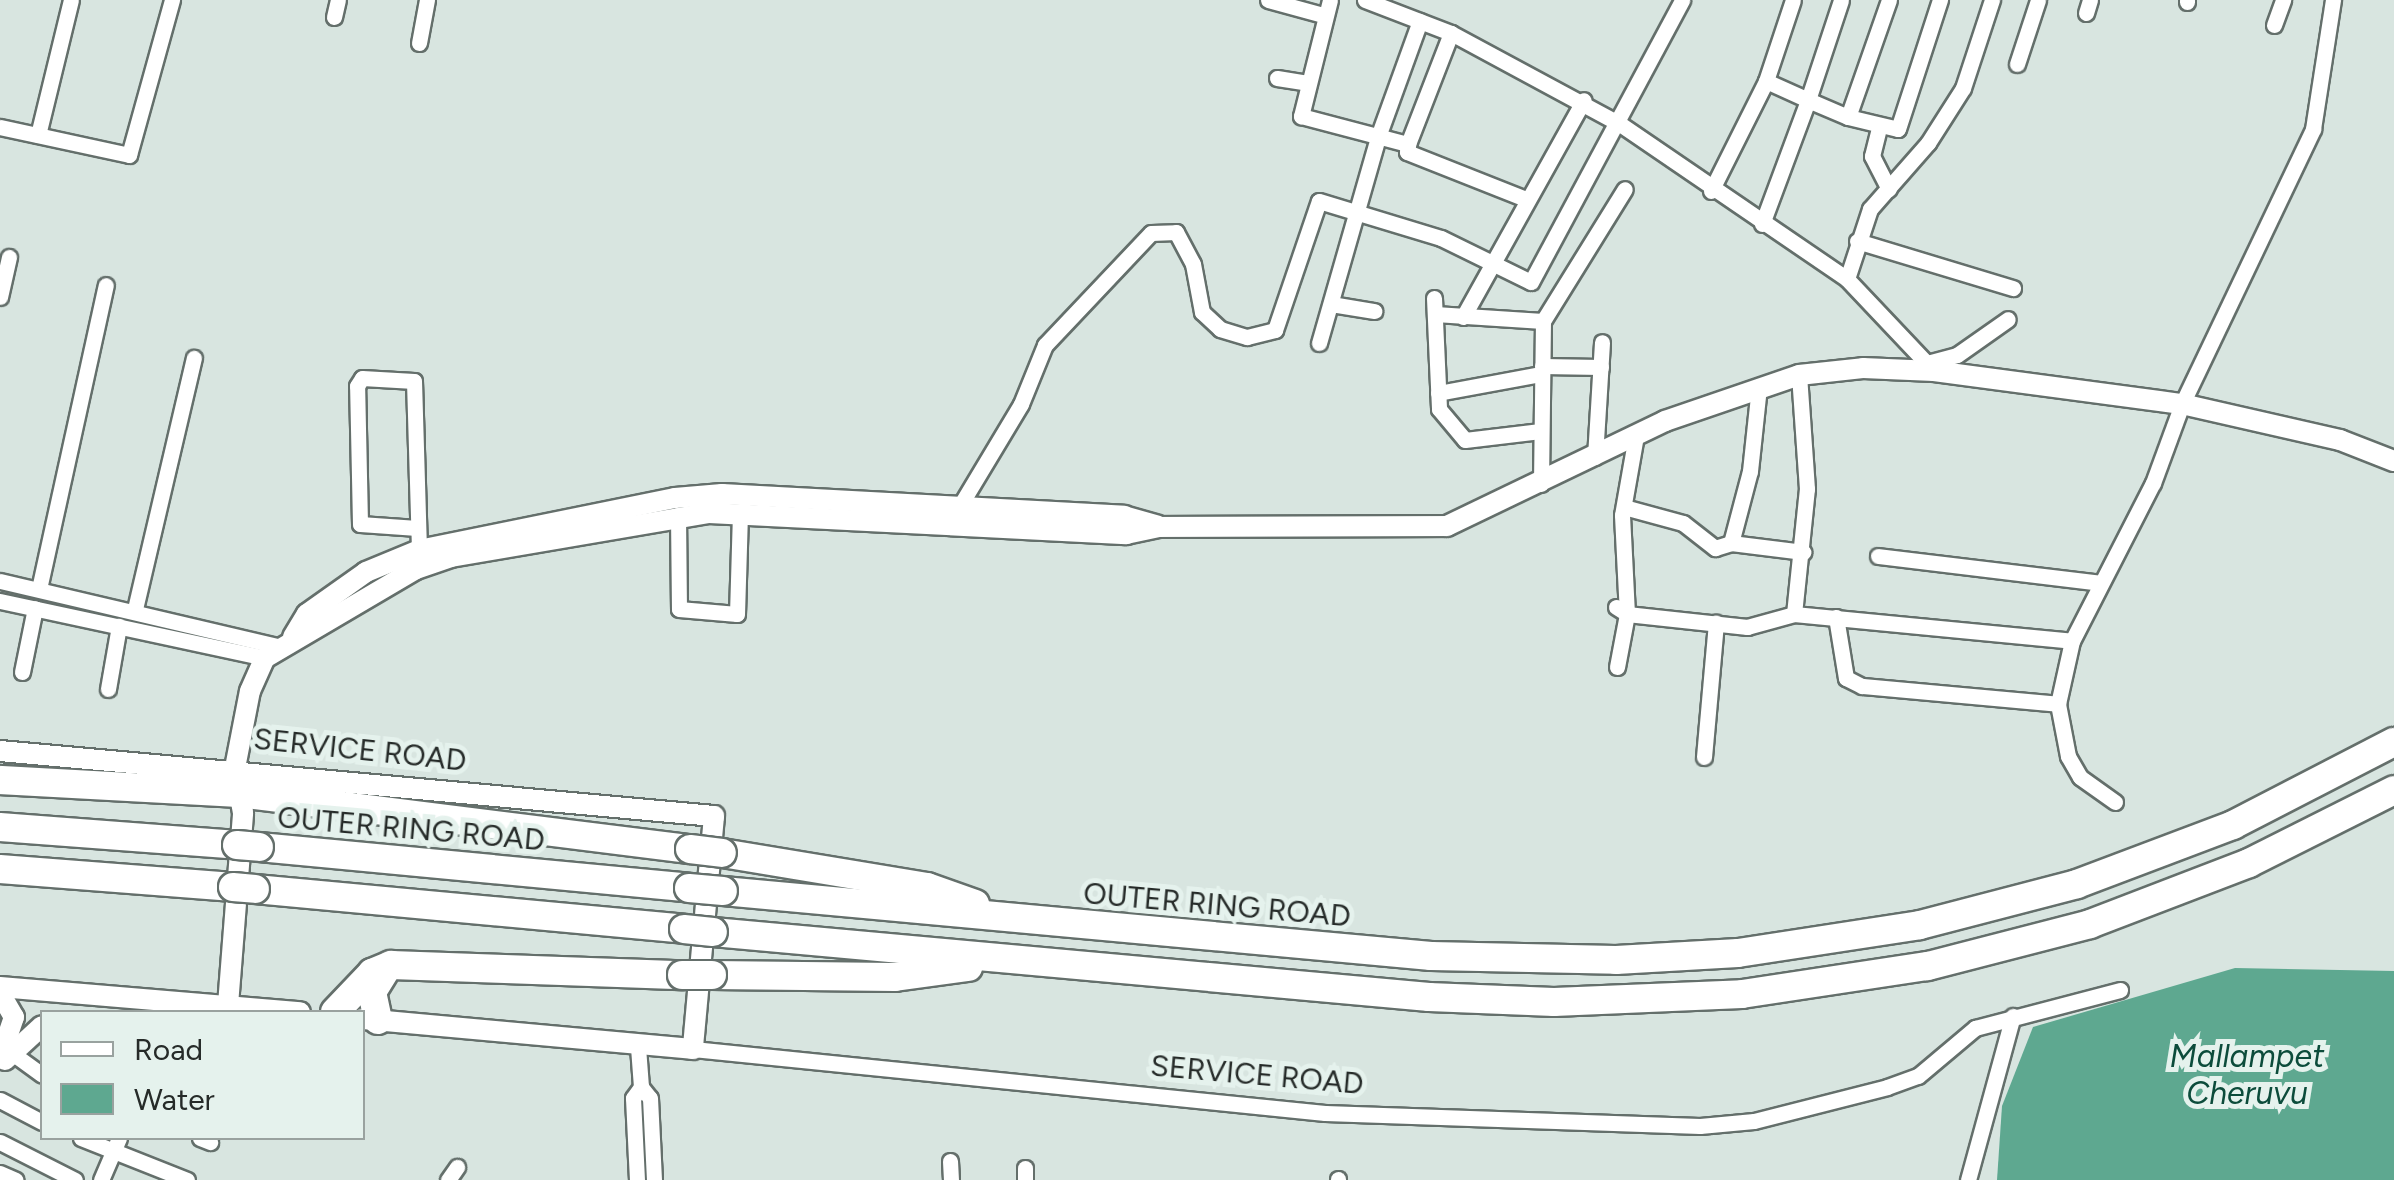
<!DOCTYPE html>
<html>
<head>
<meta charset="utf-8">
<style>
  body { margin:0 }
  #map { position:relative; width:2394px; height:1180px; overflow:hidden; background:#d8e5e0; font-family:Figtree,sans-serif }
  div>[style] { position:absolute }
  .water>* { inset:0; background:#5ea890 }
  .roads { filter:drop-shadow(2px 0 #646f6b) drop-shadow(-2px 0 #646f6b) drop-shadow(0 2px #646f6b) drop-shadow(0 -2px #646f6b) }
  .minor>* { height:15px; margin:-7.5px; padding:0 7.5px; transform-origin:7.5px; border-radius:7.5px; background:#fff }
  .secondary>* { height:20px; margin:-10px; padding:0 10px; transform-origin:10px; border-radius:10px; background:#fff }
  .motorway>* { height:28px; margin:-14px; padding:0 14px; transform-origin:14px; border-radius:14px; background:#fff }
  .bridges { filter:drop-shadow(2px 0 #646f6b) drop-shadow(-2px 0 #646f6b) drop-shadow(0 2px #646f6b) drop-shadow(0 -2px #646f6b) }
  .motorway-bridge>* { height:28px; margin:-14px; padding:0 14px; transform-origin:14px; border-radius:14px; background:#fff }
  span { translate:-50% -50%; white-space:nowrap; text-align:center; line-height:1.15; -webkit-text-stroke:10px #e5f2ed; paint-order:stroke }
  .street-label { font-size:30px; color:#262b29 }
  .water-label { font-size:32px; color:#0c4c3b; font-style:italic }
  .legend { position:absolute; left:40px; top:1010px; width:325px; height:130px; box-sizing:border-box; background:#e5f2ed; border:2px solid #99a29f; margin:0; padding:12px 18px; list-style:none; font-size:30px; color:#262b29 }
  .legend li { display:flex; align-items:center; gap:20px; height:50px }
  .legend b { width:50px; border:2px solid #99a29f }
</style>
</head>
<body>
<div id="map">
  <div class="water">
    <i style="clip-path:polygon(2235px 968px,2394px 971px,2394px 1180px,1997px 1180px,2002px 1106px,2033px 1027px)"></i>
  </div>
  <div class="roads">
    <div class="minor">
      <i style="left:1268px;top:0;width:57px;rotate:15.3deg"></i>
      <i style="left:1330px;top:0;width:120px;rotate:104deg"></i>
      <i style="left:1301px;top:116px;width:111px;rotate:14.7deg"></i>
      <i style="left:1408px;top:144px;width:8px;rotate:97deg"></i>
      <i style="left:1407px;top:152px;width:125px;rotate:21.6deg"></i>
      <i style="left:1365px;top:0;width:92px;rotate:21deg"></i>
      <i style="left:1451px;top:33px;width:192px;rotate:28.3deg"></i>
      <i style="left:1620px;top:124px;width:275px;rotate:34.3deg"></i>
      <i style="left:1847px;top:279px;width:127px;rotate:46.6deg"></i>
      <i style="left:2187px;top:2px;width:2px;rotate:-90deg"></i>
      <i style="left:2086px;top:13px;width:14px;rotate:-73deg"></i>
      <i style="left:334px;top:17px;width:17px;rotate:-77deg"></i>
      <i style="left:2274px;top:25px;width:27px;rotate:-70deg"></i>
      <i style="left:419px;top:43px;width:44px;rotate:-79.5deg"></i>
      <i style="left:2017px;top:64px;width:67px;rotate:-71.8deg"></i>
      <i style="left:1277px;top:78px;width:31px;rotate:9deg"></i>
      <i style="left:1766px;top:81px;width:46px;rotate:24.3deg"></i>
      <i style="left:1808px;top:100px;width:105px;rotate:-71.7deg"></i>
      <i style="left:1848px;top:117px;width:51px;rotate:13.5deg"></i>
      <i style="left:1898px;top:129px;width:136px;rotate:-72deg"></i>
      <i style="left:0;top:127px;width:132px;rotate:12.2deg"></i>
      <i style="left:129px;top:155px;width:161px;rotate:-74.5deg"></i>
      <i style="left:1879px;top:128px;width:29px;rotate:104deg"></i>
      <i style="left:1872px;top:156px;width:37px;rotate:63deg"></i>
      <i style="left:38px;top:135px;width:139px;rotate:-76.3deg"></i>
      <i style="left:1408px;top:144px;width:119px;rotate:-68.8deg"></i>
      <i style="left:1711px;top:191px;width:123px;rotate:-63.4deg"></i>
      <i style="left:1766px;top:81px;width:85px;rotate:-71.6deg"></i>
      <i style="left:1762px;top:224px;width:132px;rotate:-69.6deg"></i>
      <i style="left:1808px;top:100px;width:43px;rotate:23deg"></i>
      <i style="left:1848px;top:117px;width:124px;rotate:-70.7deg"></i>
      <i style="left:1857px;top:241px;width:163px;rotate:16.8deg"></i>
      <i style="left:1847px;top:279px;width:74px;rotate:-71.8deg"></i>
      <i style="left:1870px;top:209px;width:88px;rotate:-48.7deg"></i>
      <i style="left:1928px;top:143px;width:65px;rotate:-57.5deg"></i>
      <i style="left:1963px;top:88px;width:93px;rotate:-71.8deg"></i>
      <i style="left:0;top:297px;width:41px;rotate:-77.3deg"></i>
      <i style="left:1434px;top:298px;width:111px;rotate:87.4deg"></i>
      <i style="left:1439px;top:409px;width:40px;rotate:50deg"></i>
      <i style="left:1465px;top:440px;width:76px;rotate:-6.8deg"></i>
      <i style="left:1331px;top:304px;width:44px;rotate:9.2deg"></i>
      <i style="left:1435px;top:314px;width:108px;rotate:3.7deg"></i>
      <i style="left:1463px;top:317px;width:248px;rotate:-60.9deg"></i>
      <i style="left:1319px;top:343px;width:217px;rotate:-74deg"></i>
      <i style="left:1379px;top:134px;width:120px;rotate:-70.1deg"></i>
      <i style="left:1927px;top:363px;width:31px;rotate:-15deg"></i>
      <i style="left:1957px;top:355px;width:62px;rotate:-35.2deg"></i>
      <i style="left:1542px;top:366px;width:59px;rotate:1deg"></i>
      <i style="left:1438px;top:393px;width:105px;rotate:-10.5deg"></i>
      <i style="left:1595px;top:457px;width:115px;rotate:-86.5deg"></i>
      <i style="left:1541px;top:484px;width:163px;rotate:-89.3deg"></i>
      <i style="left:1543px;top:321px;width:155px;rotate:-58.2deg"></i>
      <i style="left:1624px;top:507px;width:61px;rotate:15.2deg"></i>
      <i style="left:1683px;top:523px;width:41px;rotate:38deg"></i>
      <i style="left:1715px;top:548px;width:17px;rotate:-17deg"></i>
      <i style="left:1731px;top:543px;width:73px;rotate:7.1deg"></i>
      <i style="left:958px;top:509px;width:122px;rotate:-59deg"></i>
      <i style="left:1021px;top:404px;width:64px;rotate:-67.9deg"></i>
      <i style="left:1045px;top:345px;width:154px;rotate:-46.6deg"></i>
      <i style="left:1151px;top:233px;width:25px;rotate:-2deg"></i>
      <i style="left:1176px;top:232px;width:36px;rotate:62deg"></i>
      <i style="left:1193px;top:264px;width:49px;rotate:79.4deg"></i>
      <i style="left:1202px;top:312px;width:25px;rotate:43deg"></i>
      <i style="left:1220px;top:329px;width:28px;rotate:17deg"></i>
      <i style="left:1247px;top:337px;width:29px;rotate:-14deg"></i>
      <i style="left:1275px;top:330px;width:136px;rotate:-71.2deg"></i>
      <i style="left:1319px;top:201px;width:127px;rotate:16.9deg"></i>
      <i style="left:1441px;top:238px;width:100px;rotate:26.1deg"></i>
      <i style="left:1531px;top:282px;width:320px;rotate:-61.8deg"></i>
      <i style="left:678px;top:515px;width:94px;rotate:89.4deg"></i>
      <i style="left:679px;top:609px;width:58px;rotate:4.9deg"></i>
      <i style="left:737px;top:614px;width:101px;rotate:-88.3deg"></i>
      <i style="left:417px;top:528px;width:57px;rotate:-176deg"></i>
      <i style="left:360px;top:524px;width:138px;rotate:-91.2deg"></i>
      <i style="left:357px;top:386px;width:9px;rotate:-58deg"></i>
      <i style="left:362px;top:378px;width:52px;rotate:3.3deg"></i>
      <i style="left:414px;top:381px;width:169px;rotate:88.3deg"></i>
      <i style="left:1731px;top:543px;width:74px;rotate:-75.2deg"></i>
      <i style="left:1750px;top:471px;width:84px;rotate:-83.9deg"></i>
      <i style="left:1878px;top:556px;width:224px;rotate:6.9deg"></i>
      <i style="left:0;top:581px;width:285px;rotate:13.2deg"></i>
      <i style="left:39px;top:589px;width:311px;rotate:-77.6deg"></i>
      <i style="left:0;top:601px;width:271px;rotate:12.1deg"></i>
      <i style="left:1616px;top:607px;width:13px;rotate:32deg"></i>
      <i style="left:1627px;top:614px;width:121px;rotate:6.2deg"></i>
      <i style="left:1747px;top:627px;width:49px;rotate:-15.5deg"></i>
      <i style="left:1794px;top:614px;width:279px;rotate:5.5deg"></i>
      <i style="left:135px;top:609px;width:258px;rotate:-76.8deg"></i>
      <i style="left:1794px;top:614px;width:126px;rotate:-84.1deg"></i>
      <i style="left:1807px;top:489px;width:114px;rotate:-94deg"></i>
      <i style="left:1836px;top:617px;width:62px;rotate:80.7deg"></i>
      <i style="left:1846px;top:678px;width:18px;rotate:27deg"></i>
      <i style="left:1862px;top:686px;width:197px;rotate:5.2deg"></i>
      <i style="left:1617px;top:667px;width:54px;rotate:-79.3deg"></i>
      <i style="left:1627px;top:614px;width:99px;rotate:-92.9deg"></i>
      <i style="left:1622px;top:515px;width:80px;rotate:-80deg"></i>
      <i style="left:22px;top:672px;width:65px;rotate:-78.5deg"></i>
      <i style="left:108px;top:689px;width:64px;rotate:-80.1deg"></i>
      <i style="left:1704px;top:757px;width:135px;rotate:-84.9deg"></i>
      <i style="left:2115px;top:802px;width:43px;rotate:-144.5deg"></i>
      <i style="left:2080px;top:777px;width:24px;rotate:-120deg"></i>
      <i style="left:2068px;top:756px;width:53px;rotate:-100.9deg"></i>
      <i style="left:2058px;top:704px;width:65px;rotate:-77.5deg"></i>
      <i style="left:2072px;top:641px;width:178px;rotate:-62.9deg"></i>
      <i style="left:2153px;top:483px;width:84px;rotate:-69.8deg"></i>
      <i style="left:2182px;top:404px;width:305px;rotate:-64.5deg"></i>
      <i style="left:2313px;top:129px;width:131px;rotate:-81.2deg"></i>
      <i style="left:638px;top:1047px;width:40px;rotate:85.7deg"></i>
      <i style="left:641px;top:1087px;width:14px;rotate:51deg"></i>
      <i style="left:650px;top:1098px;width:82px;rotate:87.2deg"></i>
      <i style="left:693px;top:1049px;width:635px;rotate:5.78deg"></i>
      <i style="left:1325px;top:1113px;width:375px;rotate:2deg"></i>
      <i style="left:1700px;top:1126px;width:54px;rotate:-5.3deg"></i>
      <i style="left:1754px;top:1121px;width:137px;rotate:-14.3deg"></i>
      <i style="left:1887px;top:1087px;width:33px;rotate:-20deg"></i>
      <i style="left:1918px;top:1076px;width:75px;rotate:-40.1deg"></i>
      <i style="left:1975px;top:1028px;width:150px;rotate:-14.7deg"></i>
      <i style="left:12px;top:1053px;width:37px;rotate:36deg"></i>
      <i style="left:0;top:1100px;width:47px;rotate:27.6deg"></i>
      <i style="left:81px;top:1138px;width:114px;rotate:21.6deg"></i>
      <i style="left:200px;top:1138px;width:11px;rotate:22deg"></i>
      <i style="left:0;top:1142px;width:84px;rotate:26.9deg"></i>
      <i style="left:950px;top:1161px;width:19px;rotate:87deg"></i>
      <i style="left:1025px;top:1168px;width:12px;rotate:90deg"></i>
      <i style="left:0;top:1173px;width:17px;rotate:24deg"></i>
      <i style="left:1338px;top:1179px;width:1px;rotate:90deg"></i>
      <i style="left:101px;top:1180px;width:46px;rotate:-66.8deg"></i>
      <i style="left:448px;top:1180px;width:16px;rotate:-55deg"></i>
      <i style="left:637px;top:1180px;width:82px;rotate:-92.8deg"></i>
      <i style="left:633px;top:1098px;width:14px;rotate:-54deg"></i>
      <i style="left:1968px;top:1180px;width:170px;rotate:-74.7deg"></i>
    </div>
    <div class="secondary">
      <i style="left:293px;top:637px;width:27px;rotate:-59deg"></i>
      <i style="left:307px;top:614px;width:72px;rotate:-35.4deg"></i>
      <i style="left:366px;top:572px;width:57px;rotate:-22.5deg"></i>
      <i style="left:419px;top:550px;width:261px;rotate:-11.5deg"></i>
      <i style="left:675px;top:498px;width:47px;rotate:-4.9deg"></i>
      <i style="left:722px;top:494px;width:403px;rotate:3.1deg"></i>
      <i style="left:1124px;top:516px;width:35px;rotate:16deg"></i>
      <i style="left:0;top:751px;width:717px;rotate:5.2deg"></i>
      <i style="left:714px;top:816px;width:234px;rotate:95.2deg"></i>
      <i style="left:693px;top:1049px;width:332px;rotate:-174.8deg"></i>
      <i style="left:0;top:987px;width:301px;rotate:4.8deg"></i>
      <i style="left:0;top:993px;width:28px;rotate:60deg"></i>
      <i style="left:14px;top:1017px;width:43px;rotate:108.9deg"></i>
      <i style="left:228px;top:1005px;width:193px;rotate:-85.5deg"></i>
      <i style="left:243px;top:813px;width:46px;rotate:-100.1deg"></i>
      <i style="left:235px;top:768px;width:78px;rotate:-79deg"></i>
      <i style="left:250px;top:691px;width:36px;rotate:-66deg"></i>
      <i style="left:265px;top:658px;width:175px;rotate:-30.5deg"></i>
      <i style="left:416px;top:569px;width:37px;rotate:-19deg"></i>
      <i style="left:451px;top:557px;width:262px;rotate:-9.7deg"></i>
      <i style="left:709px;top:513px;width:418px;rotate:2.9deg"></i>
      <i style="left:1126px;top:534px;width:35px;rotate:-12deg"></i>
      <i style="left:1160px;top:527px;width:287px;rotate:-0.2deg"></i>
      <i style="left:1447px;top:526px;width:242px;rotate:-25.7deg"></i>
      <i style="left:1665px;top:421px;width:142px;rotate:-18.9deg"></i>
      <i style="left:1799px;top:375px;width:64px;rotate:-6.2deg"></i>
      <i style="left:1863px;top:368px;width:71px;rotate:2.4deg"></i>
      <i style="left:1934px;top:371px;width:250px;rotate:7.6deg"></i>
      <i style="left:2182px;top:404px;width:162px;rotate:12.8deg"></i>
      <i style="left:2340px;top:440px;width:58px;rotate:21.3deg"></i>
      <i style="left:5px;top:1060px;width:50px;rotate:-42.6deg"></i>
    </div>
    <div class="motorway">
      <i style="left:0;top:780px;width:239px;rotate:3.1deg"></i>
      <i style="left:239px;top:793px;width:454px;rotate:7.1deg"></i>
      <i style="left:0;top:827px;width:238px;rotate:4.3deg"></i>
      <i style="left:259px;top:847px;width:432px;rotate:5.4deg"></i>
      <i style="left:722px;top:853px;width:208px;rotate:9.4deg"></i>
      <i style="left:927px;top:887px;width:51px;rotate:19.5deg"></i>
      <i style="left:0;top:869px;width:234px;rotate:4.4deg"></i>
      <i style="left:255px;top:889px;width:431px;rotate:5.3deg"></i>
      <i style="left:723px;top:891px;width:711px;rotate:5.25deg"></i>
      <i style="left:1431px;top:956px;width:185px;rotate:1.2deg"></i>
      <i style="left:1616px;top:960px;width:122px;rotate:-3.3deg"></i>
      <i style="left:1738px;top:953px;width:184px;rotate:-8.7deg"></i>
      <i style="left:1920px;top:925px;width:162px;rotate:-14.6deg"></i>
      <i style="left:2077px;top:884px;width:167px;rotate:-20.7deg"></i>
      <i style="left:2233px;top:825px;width:181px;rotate:-27.3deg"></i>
      <i style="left:713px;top:932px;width:719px;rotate:5.19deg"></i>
      <i style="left:1429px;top:997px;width:125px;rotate:2.3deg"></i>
      <i style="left:1554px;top:1002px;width:188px;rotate:-2.4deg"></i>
      <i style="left:1742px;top:994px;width:188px;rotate:-8.6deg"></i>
      <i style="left:1928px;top:966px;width:167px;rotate:-14.5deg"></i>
      <i style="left:2090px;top:924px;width:170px;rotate:-21deg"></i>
      <i style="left:2249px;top:863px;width:162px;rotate:-26.7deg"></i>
      <i style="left:712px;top:975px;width:183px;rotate:0.6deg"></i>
      <i style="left:895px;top:977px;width:74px;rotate:-7.8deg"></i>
      <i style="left:335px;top:1012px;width:54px;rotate:-46.5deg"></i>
      <i style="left:372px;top:973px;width:21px;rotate:-23deg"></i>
      <i style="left:391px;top:965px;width:291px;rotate:2deg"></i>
      <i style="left:378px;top:1020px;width:29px;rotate:-102deg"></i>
      <i style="left:372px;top:992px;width:26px;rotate:-58deg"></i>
    </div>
  </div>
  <div class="bridges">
    <div class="motorway-bridge">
      <i style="left:237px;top:845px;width:22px;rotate:5deg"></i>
      <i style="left:690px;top:849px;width:32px;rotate:7deg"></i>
      <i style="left:233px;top:887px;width:22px;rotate:5deg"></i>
      <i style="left:689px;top:888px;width:34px;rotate:5deg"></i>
      <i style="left:684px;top:929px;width:29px;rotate:6deg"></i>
      <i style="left:682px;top:975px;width:30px"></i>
    </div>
  </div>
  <div class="street-label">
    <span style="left:360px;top:750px;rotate:6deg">SERVICE ROAD</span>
    <span style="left:411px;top:829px;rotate:5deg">OUTER RING ROAD</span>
    <span style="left:1217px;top:905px;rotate:5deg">OUTER RING ROAD</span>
    <span style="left:1257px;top:1075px;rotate:5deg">SERVICE ROAD</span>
  </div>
  <div class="water-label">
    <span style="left:2247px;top:1075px">Mallampet<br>Cheruvu</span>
  </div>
  <ul class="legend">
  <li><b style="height:12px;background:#fff"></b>Road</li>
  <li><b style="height:28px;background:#5ea890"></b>Water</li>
  </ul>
</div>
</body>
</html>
